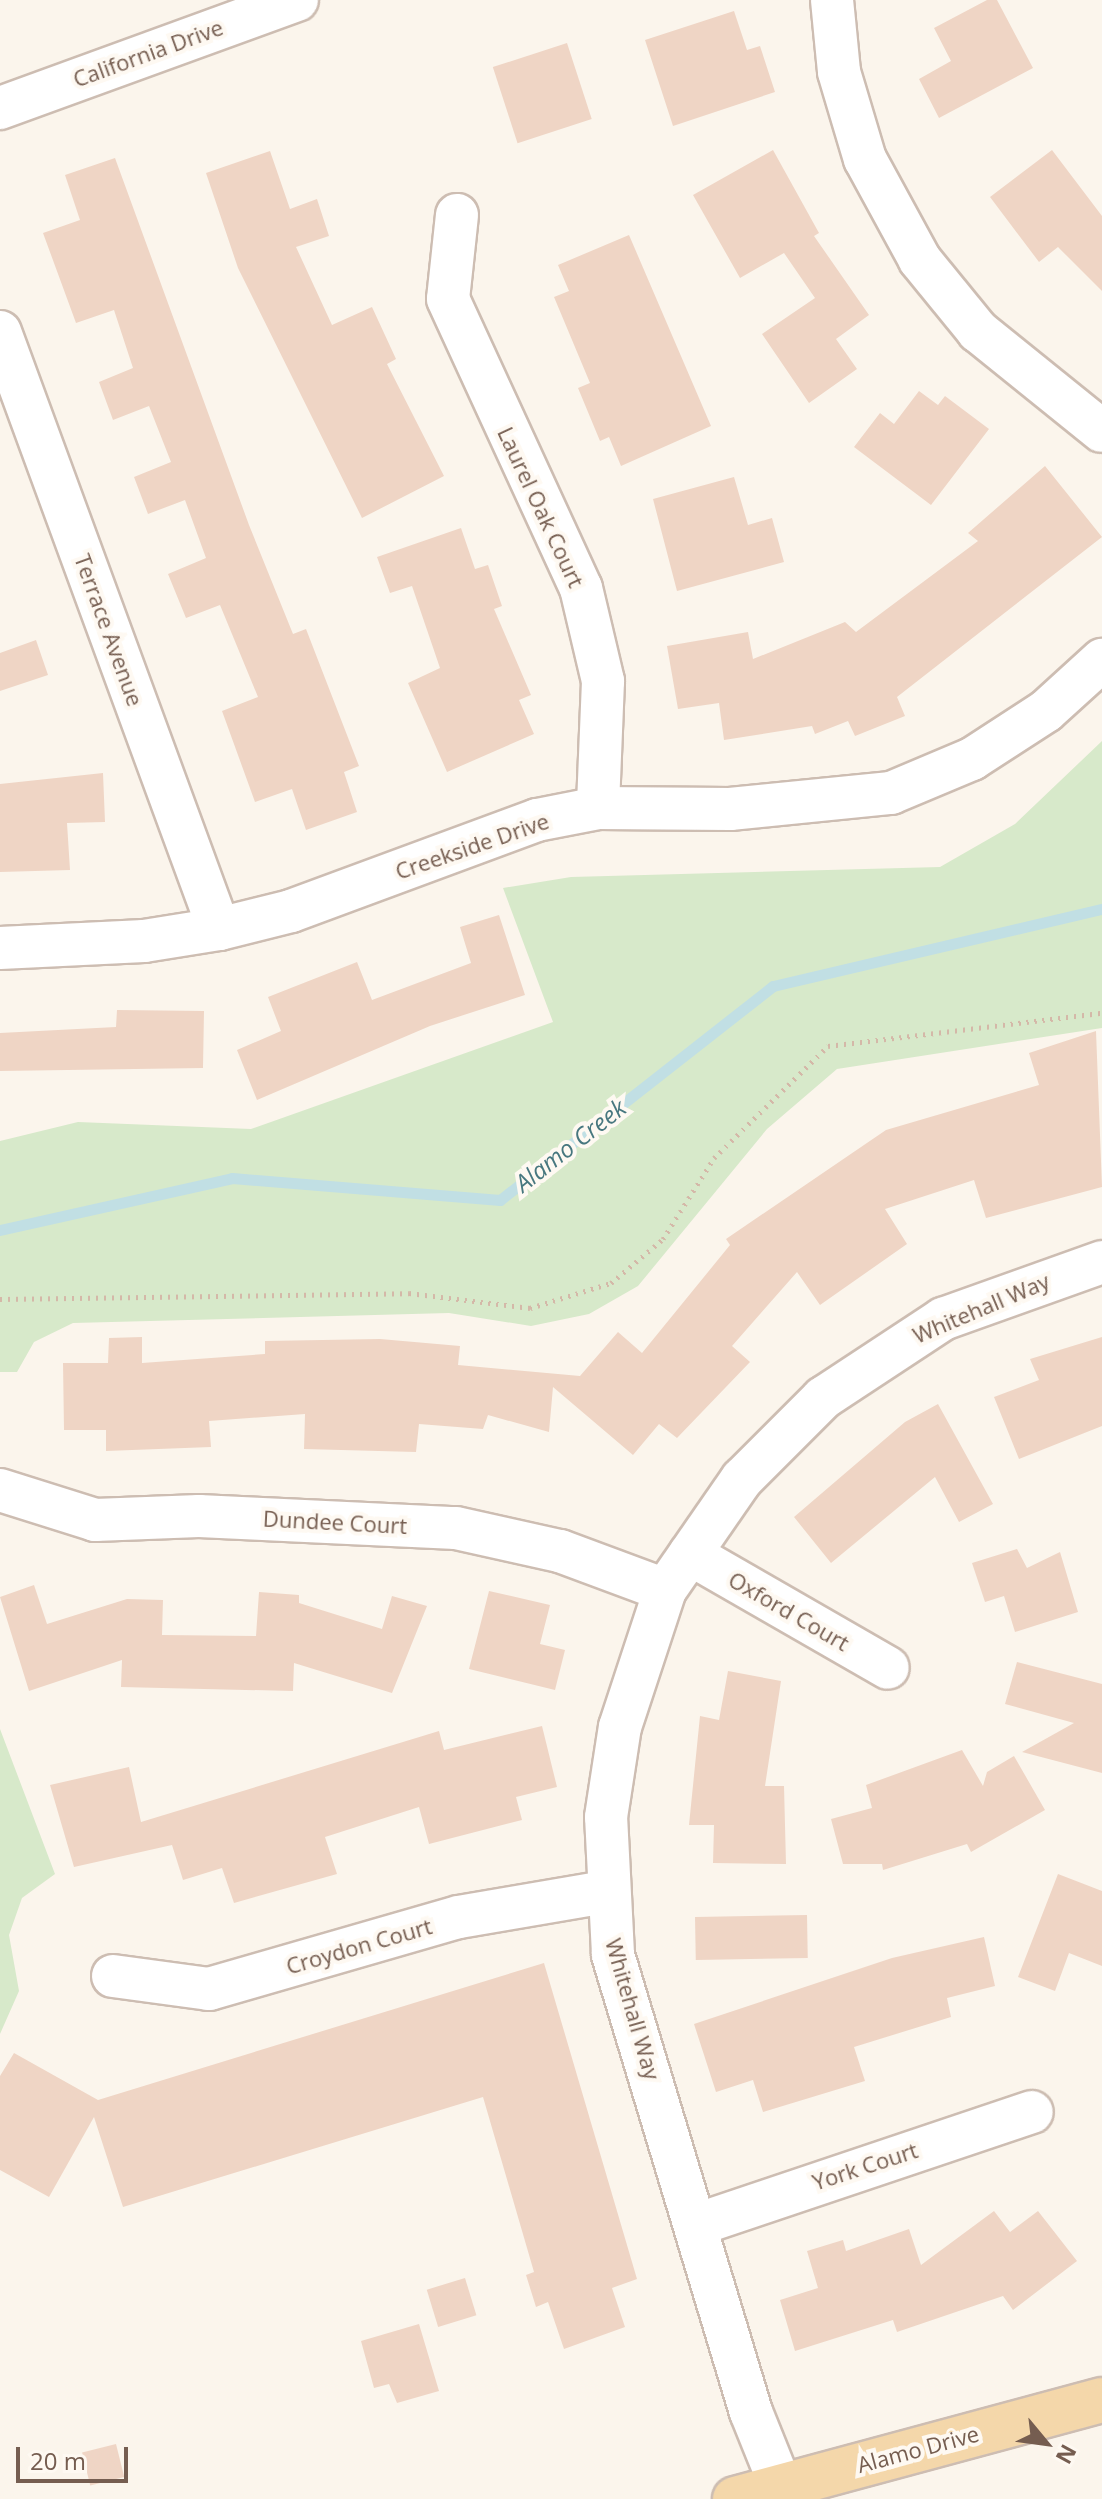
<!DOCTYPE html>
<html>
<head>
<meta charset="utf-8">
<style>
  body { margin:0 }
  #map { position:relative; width:1102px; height:2499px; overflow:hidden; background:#fbf5ec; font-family:"Open Sans",sans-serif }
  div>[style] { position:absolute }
  .green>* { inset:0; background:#d7e9ca }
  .stream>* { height:11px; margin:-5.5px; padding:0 5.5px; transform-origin:5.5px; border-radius:5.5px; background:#c1dfe4 }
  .building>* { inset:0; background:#efd5c5; transform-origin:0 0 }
  .path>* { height:5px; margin-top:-2.5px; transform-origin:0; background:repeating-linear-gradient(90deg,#d4b8a8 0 2px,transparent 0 8px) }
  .roads { filter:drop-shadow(2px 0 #cdbdb2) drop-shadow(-2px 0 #cdbdb2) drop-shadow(0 2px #cdbdb2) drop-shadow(0 -2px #cdbdb2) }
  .minor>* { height:42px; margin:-21px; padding:0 21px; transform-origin:21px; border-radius:21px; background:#fff }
  .major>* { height:44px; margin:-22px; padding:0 22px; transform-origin:22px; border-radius:22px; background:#f4d7aa }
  span { translate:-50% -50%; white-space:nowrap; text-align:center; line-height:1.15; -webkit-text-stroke:8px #fef9f2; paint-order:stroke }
  .street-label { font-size:22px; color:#755d50 }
  .water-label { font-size:24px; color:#47777f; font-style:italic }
  .north { position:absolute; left:1006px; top:2403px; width:80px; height:80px; -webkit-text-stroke:6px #fef9f2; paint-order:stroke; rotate:119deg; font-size:22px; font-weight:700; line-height:32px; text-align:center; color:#755d50 }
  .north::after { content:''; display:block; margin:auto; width:28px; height:36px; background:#755d50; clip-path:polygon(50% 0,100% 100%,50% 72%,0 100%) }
  .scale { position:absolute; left:16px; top:2447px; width:112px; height:36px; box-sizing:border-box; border:4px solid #755d50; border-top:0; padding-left:10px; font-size:24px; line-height:28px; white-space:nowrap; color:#755d50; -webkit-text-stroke:6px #fef9f2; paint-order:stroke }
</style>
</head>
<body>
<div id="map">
  <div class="green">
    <i style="clip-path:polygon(1102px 741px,1102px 1028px,837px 1069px,767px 1129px,638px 1286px,589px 1314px,531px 1326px,449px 1313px,73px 1323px,34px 1342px,17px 1372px,0 1372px,0 1141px,78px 1122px,251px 1129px,553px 1022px,503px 888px,571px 877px,940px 867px,1015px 824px)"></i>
    <i style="clip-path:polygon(0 1729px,55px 1874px,22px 1898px,9px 1935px,19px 1991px,0 2034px)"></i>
  </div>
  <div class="stream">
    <i style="left:0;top:1230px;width:238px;rotate:-12.6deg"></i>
    <i style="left:232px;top:1178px;width:269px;rotate:4.7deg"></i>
    <i style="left:500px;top:1200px;width:347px;rotate:-38.1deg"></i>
    <i style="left:773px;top:986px;width:338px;rotate:-13.2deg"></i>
  </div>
  <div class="building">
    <i style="clip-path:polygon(987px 0,997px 0,1033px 68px,939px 118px,919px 79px,951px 61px,934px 28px)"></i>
    <i style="clip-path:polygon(734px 11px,747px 50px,760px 46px,775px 92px,673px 126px,645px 40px)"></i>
    <i style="left:567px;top:43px;width:80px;height:78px;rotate:72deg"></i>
    <i style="clip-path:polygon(773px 150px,819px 233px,814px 236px,869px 315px,836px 339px,857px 369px,809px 403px,762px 334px,815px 298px,784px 253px,740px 278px,693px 195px)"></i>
    <i style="clip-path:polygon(1052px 150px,1102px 216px,1102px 291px,1058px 247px,1039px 262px,990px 197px)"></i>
    <i style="clip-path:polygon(270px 151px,290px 209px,317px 199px,329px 236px,296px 247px,332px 325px,372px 307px,396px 359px,387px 364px,444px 476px,362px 518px,238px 268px,206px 173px)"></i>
    <i style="clip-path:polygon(115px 158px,249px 525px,293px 634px,306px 629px,359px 766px,344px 772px,357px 812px,306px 830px,292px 789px,255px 802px,222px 711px,258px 697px,220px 605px,186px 618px,168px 574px,206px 558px,185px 500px,148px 514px,134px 477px,171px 462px,149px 406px,113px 420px,99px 382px,133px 368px,114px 310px,76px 323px,43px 233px,80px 220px,65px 175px)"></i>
    <i style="clip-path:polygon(629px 235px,711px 426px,621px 466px,609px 437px,600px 441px,578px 388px,590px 383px,554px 297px,569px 291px,558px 265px)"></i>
    <i style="clip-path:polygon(919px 391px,938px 405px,945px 396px,989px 429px,931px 505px,854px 447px,880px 413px,894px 424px)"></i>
    <i style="clip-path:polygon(1045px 466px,1102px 537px,897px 697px,905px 716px,855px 736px,848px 721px,815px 734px,812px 726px,724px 740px,719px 703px,678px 709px,667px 646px,748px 632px,753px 659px,845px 622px,856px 632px,978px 541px,968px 533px)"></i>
    <i style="clip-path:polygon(734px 477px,748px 525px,772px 518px,784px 562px,677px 591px,653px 499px)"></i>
    <i style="clip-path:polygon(461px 528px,475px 569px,488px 565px,502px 606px,494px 609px,531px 695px,519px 700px,534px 734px,447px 772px,408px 683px,440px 668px,412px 586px,390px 593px,377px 557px)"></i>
    <i style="clip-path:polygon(36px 640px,48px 675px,0 691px,0 653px)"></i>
    <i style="clip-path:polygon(103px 773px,105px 822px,67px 823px,70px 870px,0 872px,0 784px)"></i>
    <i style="clip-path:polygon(499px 915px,525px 995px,430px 1026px,257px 1100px,237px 1050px,281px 1031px,268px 997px,357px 962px,372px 1000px,471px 963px,460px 927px)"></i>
    <i style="clip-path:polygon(117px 1010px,204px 1011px,203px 1068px,0 1071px,0 1033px,116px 1027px)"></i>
    <i style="clip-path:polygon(1096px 1031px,1102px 1187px,986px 1218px,974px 1180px,885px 1209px,907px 1244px,820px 1305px,797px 1272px,732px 1346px,750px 1362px,677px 1438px,659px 1424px,633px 1455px,553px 1387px,549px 1432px,488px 1415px,483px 1429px,419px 1424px,416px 1452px,304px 1449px,305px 1414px,209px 1421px,211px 1447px,106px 1451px,106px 1430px,64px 1430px,63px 1363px,108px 1363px,109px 1338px,142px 1337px,142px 1363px,265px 1354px,265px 1341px,380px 1339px,460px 1346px,458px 1365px,580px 1376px,618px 1332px,642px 1353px,730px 1245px,726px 1239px,886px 1130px,1039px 1085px,1029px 1053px)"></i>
    <i style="clip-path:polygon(1102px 1337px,1102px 1426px,1019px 1459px,994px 1397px,1039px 1380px,1030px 1359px)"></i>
    <i style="clip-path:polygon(938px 1404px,993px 1504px,959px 1522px,935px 1477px,831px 1563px,794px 1517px,905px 1422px)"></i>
    <i style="clip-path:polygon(1017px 1549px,1027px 1568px,1060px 1552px,1078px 1612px,1015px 1632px,1004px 1596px,985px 1602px,972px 1563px)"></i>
    <i style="clip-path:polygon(34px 1585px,47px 1624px,127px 1599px,163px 1600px,162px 1635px,256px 1636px,259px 1592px,299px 1595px,299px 1603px,382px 1629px,392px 1596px,427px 1606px,392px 1693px,294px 1663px,293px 1691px,121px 1687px,122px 1660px,29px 1691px,0 1597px)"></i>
    <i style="clip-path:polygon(489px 1591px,550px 1605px,540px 1644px,565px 1650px,555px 1690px,469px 1669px)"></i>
    <i style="clip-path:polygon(1017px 1662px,1102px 1684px,1102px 1773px,1022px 1752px,1074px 1723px,1005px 1704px)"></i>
    <i style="clip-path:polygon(728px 1671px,781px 1681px,765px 1786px,784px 1786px,786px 1864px,713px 1863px,714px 1825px,689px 1825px,700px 1716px,719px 1720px)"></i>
    <i style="clip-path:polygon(542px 1726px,557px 1787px,516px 1797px,522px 1820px,429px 1844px,419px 1807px,325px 1837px,337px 1874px,234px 1903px,222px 1868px,183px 1880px,172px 1845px,74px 1867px,50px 1785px,129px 1767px,141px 1822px,439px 1731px,444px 1750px)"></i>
    <i style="clip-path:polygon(962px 1750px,983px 1786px,987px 1772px,1014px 1756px,1045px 1810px,971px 1852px,967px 1844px,883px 1870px,882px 1864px,843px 1864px,831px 1819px,872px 1808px,866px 1785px)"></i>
    <i style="clip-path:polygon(1058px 1874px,1102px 1891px,1102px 1966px,1069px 1953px,1055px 1991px,1018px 1977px)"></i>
    <i style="left:807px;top:1915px;width:43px;height:112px;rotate:89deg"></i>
    <i style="clip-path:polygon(984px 1937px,995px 1986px,947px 1998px,951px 2017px,854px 2047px,865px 2081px,763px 2112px,753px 2080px,716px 2092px,694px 2024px,892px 1958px)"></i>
    <i style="clip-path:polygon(544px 1963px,637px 2279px,612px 2288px,625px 2327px,564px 2349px,548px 2302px,536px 2307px,526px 2275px,534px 2272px,483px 2097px,123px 2207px,94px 2117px,49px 2197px,0 2170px,0 2076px,14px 2053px,98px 2100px)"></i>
    <i style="clip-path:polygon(994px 2211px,1010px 2232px,1038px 2211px,1077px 2261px,1013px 2310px,1003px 2296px,897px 2332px,893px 2320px,795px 2351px,780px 2300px,818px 2288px,807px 2251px,843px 2240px,846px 2251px,909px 2229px,921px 2265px)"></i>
    <i style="left:465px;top:2278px;width:39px;height:40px;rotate:73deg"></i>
    <i style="clip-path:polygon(419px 2324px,439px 2391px,397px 2403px,389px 2384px,374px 2388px,361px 2341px)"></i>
    <i style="left:116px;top:2444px;width:34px;height:35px;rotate:76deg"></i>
  </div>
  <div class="path">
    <i style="left:0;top:1299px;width:409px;rotate:-0.8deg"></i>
    <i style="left:409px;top:1293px;width:122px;rotate:7.1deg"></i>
    <i style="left:530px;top:1308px;width:85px;rotate:-17.2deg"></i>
    <i style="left:611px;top:1283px;width:68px;rotate:-40.2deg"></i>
    <i style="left:663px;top:1239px;width:96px;rotate:-57.8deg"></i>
    <i style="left:714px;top:1158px;width:160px;rotate:-44.5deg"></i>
    <i style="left:828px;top:1046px;width:276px;rotate:-6.9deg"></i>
  </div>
  <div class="roads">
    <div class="minor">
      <i style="left:832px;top:0;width:72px;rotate:84.4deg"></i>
      <i style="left:839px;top:72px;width:91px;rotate:73.4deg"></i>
      <i style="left:865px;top:159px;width:115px;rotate:61.4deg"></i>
      <i style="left:920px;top:260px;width:92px;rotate:50.8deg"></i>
      <i style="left:978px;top:331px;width:159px;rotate:38.9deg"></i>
      <i style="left:0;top:108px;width:316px;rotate:-20deg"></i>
      <i style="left:457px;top:215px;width:84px;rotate:96.1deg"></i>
      <i style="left:448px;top:299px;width:318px;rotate:65.3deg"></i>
      <i style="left:581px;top:588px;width:96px;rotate:76.7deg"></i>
      <i style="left:603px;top:681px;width:127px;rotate:92.3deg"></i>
      <i style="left:0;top:332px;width:636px;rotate:69.86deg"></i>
      <i style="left:0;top:948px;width:144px;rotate:-2.8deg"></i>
      <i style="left:144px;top:941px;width:76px;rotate:-9.1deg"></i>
      <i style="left:219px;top:929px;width:74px;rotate:-14deg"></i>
      <i style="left:291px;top:911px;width:262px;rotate:-20.3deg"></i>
      <i style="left:537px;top:820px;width:62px;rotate:-11.1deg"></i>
      <i style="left:598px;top:808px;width:132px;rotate:0.4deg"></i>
      <i style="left:730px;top:809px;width:162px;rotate:-5.7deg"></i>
      <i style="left:891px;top:793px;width:88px;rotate:-22.8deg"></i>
      <i style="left:972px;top:759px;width:88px;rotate:-33deg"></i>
      <i style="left:1046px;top:711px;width:76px;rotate:-42.3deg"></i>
      <i style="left:0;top:1490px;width:100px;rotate:17.5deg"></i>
      <i style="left:95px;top:1520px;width:104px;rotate:-2.2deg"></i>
      <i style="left:199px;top:1516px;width:257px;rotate:2.7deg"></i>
      <i style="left:456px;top:1528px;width:107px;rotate:12.5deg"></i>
      <i style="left:560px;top:1551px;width:112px;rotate:20.4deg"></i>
      <i style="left:690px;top:1554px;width:228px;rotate:29.9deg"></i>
      <i style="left:113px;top:1976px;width:97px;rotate:7.7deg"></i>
      <i style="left:209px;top:1989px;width:260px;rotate:-16.1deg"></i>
      <i style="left:459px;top:1917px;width:148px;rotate:-9.7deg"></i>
      <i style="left:699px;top:2224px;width:351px;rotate:-18.6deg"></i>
      <i style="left:786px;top:2499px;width:94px;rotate:-111.9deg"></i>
      <i style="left:751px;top:2412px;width:478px;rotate:-106.8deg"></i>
      <i style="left:613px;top:1954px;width:137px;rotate:-92.9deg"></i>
      <i style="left:606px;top:1817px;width:91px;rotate:-81.2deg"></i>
      <i style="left:620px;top:1727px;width:144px;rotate:-71.8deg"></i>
      <i style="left:665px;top:1590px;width:135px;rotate:-55.3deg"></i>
      <i style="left:742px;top:1479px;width:115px;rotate:-45deg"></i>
      <i style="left:823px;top:1398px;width:144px;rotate:-33.4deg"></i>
      <i style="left:943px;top:1319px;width:169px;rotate:-19.7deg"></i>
    </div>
    <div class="major">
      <i style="left:735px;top:2499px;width:380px;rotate:-15.1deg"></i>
    </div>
  </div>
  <div class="street-label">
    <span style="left:148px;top:53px;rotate:-20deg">California Drive</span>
    <span style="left:541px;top:507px;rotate:65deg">Laurel Oak Court</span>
    <span style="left:109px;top:630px;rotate:70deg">Terrace Avenue</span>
    <span style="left:472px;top:846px;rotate:-19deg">Creekside Drive</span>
    <span style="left:981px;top:1308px;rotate:-23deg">Whitehall Way</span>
    <span style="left:335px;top:1522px;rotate:3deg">Dundee Court</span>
    <span style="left:789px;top:1611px;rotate:30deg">Oxford Court</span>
    <span style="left:359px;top:1946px;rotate:-16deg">Croydon Court</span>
    <span style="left:633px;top:2009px;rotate:74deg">Whitehall Way</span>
    <span style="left:865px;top:2166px;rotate:-18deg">York Court</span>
    <span style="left:918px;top:2449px;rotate:-15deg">Alamo Drive</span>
  </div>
  <div class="water-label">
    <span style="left:570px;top:1145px;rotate:-38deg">Alamo Creek</span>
  </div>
  <div class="north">N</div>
  <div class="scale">20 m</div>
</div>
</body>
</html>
